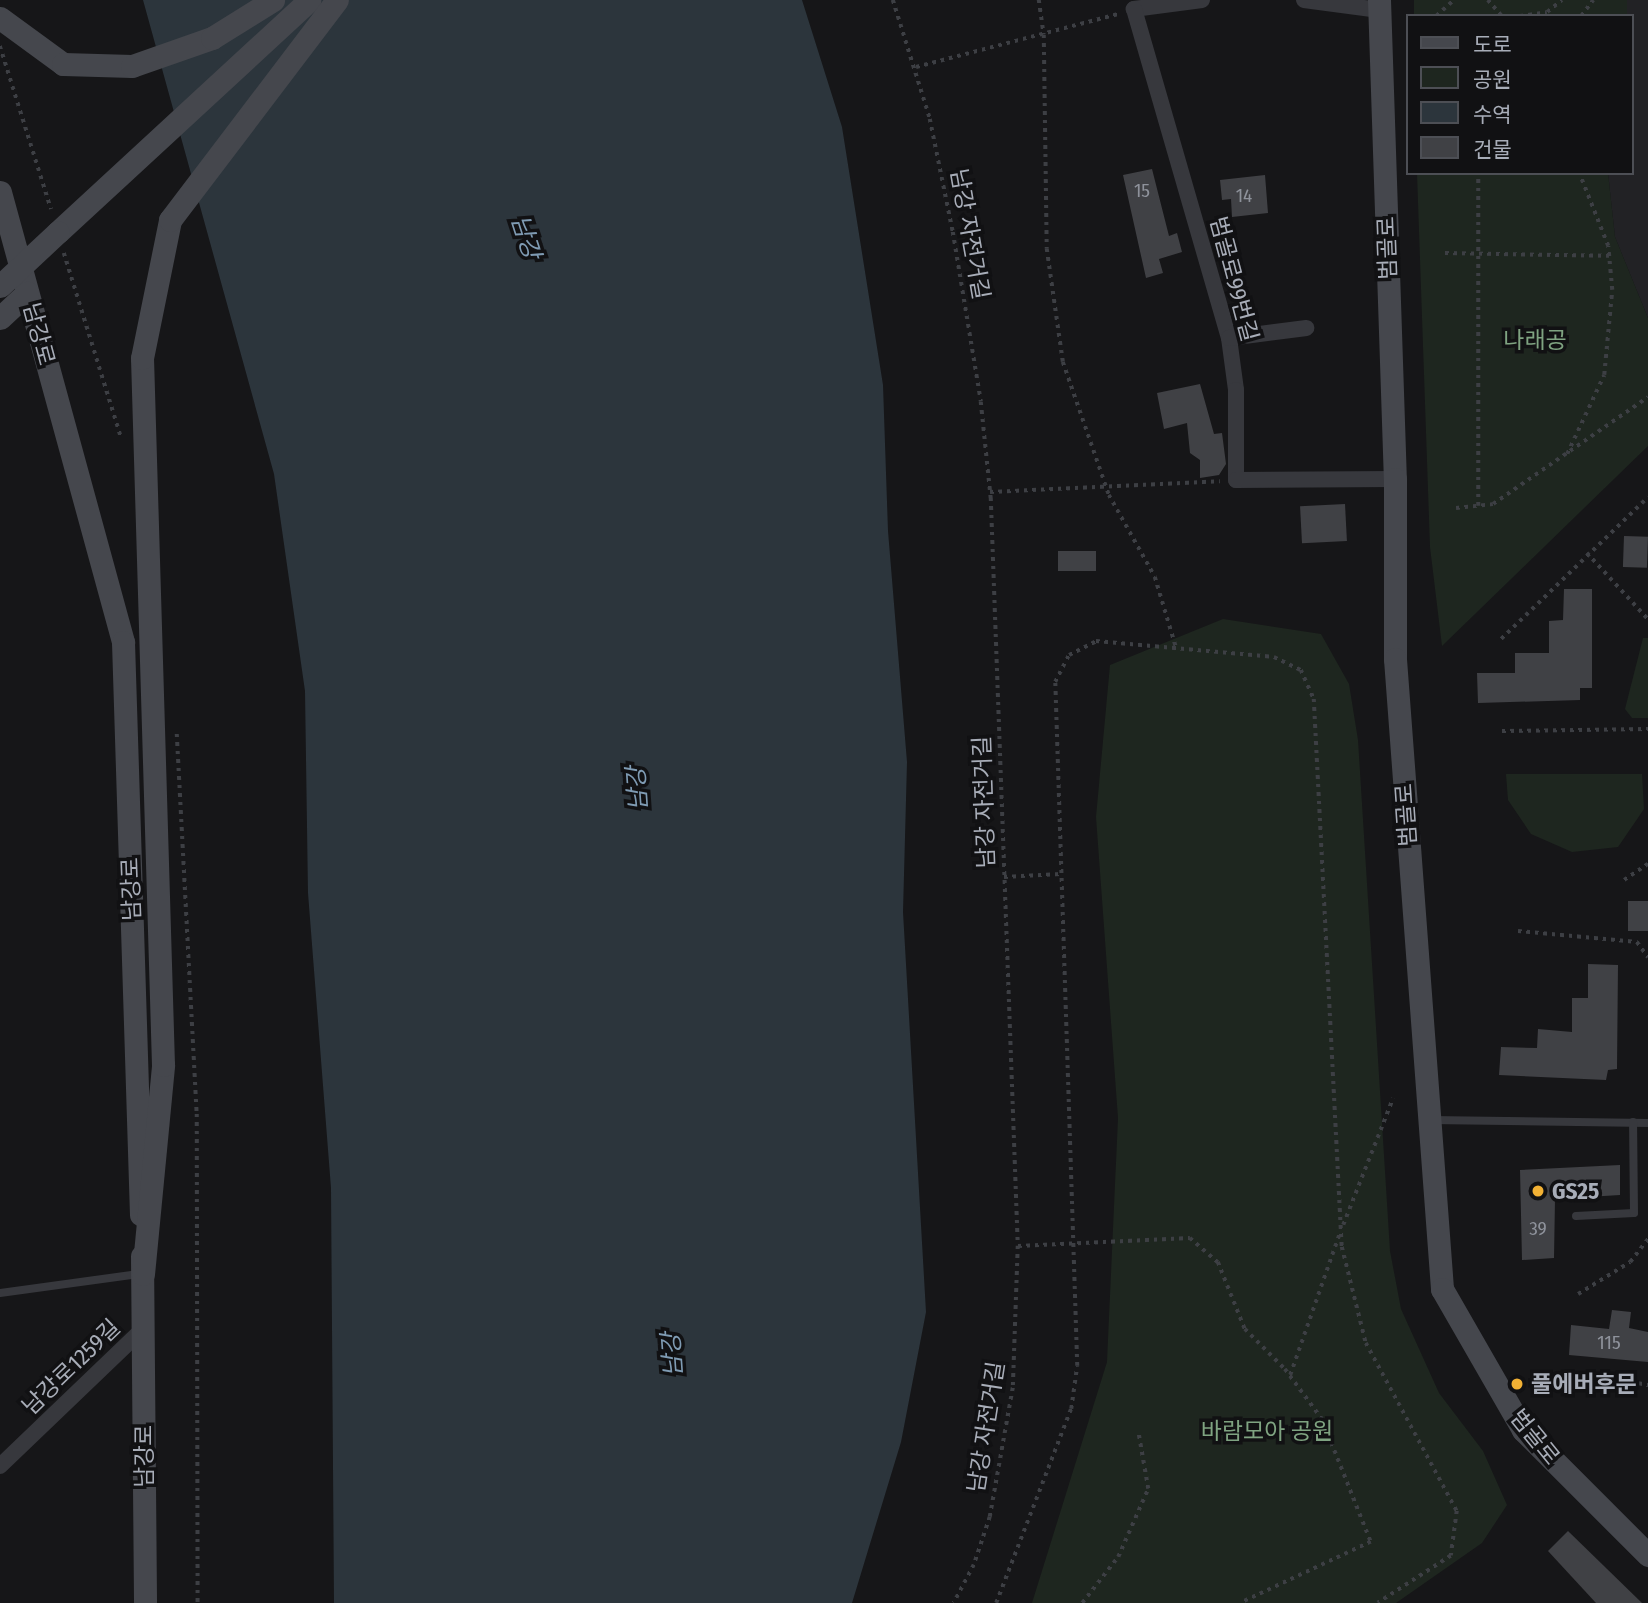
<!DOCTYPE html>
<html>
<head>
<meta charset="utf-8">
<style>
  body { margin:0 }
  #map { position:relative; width:1648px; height:1603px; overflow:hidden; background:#161618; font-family:"Fira Sans Condensed","Noto Sans KR",sans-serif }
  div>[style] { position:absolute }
  .built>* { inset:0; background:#222225 }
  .green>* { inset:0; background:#1e261f; transform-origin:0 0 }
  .water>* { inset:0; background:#2c353c }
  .building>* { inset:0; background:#404145; transform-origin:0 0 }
  .path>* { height:3.5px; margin-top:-1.75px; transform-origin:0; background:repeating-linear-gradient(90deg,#3d3f44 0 3.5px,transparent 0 8.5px) }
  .lane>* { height:8px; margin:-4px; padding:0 4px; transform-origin:4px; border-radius:4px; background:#37383d }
  .street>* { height:16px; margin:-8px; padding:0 8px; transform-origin:8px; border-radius:8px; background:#37383d }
  .secondary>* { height:23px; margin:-11.5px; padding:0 11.5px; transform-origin:11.5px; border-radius:11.5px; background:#45474d }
  .secondary-bridge>* { height:23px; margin:-11.5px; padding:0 11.5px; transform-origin:11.5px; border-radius:11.5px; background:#45474d }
  .dots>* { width:19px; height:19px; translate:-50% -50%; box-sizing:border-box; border:4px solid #111113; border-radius:50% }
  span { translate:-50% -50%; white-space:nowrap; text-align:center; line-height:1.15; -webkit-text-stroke:7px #111113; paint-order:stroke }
  .number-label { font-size:19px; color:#8e929b }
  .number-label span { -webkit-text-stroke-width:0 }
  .street-label { font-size:23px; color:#a8adb8 }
  .park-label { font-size:23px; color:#7fa381 }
  .poi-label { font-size:23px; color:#a8adb8; font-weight:700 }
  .left { translate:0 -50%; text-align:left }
  .water-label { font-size:24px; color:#7f9bb3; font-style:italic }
  .legend { position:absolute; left:1406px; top:14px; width:228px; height:161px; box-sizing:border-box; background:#111113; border:2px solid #4d4f55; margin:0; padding:9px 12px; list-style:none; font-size:21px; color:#a8adb8 }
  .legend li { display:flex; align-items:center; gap:14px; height:35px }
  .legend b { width:35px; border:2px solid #4d4f55 }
</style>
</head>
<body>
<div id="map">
  <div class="built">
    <i style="clip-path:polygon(1627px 0,1648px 0,1648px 318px,1615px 237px,1608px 173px,1632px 173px,1632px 16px,1616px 16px)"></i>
  </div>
  <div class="green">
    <i style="left:1414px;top:0;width:213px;height:16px"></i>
    <i style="clip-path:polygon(1417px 173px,1608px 173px,1615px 237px,1648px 318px,1648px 446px,1442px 646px,1430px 547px)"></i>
    <i style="clip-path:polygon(1223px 619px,1321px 634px,1349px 684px,1358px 740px,1390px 1251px,1401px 1309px,1439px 1393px,1483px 1451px,1507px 1505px,1482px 1543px,1396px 1603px,1032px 1603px,1107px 1362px,1118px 1118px,1096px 817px,1110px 665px)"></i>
    <i style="clip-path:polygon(1643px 638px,1648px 638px,1648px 718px,1632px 718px,1625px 709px)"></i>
    <i style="clip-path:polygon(1506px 774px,1642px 774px,1644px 809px,1618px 847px,1572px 852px,1531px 834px,1508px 800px)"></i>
  </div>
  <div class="water">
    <i style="clip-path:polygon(143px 0,802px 0,842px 127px,883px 385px,888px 531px,907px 762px,903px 912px,926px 1312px,901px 1442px,852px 1603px,334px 1603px,331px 1188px,308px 893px,305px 691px,274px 474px)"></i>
  </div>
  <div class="building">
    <i style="clip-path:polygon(1152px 169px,1169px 236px,1177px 233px,1182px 252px,1159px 259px,1163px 273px,1146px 278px,1123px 175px)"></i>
    <i style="clip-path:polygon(1265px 175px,1268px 213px,1232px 217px,1231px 199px,1222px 200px,1220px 180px)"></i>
    <i style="clip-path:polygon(1200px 384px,1214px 434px,1222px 433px,1226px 464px,1219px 475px,1200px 478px,1200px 460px,1190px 453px,1187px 423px,1164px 429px,1157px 393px)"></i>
    <i style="left:1345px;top:504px;width:37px;height:45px;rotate:87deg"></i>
    <i style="left:1624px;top:536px;width:24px;height:31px;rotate:2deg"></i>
    <i style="left:1058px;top:551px;width:38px;height:20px"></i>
    <i style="clip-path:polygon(1564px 589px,1592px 589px,1592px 688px,1580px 688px,1580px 700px,1478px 703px,1477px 673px,1515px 673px,1515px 653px,1549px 653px,1549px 621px,1563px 620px)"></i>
    <i style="left:1628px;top:901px;width:20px;height:30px"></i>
    <i style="clip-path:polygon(1588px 964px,1618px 965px,1617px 1069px,1608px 1070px,1606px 1080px,1499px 1075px,1501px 1047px,1537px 1048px,1538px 1029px,1572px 1032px,1572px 998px,1588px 998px)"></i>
    <i style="clip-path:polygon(1620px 1165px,1620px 1195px,1555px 1199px,1554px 1258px,1522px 1260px,1520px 1170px)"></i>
    <i style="clip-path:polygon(1612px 1310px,1631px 1312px,1629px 1328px,1648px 1332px,1648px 1362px,1569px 1355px,1571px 1325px,1609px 1329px)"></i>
    <i style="clip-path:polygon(1568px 1531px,1642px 1603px,1596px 1603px,1548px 1551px)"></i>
  </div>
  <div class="path">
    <i style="left:893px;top:0;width:125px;rotate:72.7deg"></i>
    <i style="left:930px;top:119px;width:115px;rotate:78.5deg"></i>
    <i style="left:953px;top:232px;width:172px;rotate:80.6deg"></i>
    <i style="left:981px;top:402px;width:97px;rotate:84.1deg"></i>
    <i style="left:991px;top:498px;width:748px;rotate:87.93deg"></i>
    <i style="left:1018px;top:1246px;width:142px;rotate:92deg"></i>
    <i style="left:1013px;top:1388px;width:131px;rotate:100.1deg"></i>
    <i style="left:990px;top:1517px;width:51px;rotate:108.4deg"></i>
    <i style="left:974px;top:1565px;width:43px;rotate:117.8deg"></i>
    <i style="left:1039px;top:0;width:35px;rotate:82deg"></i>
    <i style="left:1044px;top:35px;width:214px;rotate:89.2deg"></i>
    <i style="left:1047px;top:249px;width:114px;rotate:81.9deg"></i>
    <i style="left:1063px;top:362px;width:141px;rotate:70.9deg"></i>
    <i style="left:1109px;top:495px;width:94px;rotate:60.7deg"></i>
    <i style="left:1155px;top:577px;width:73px;rotate:73.3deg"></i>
    <i style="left:1488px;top:0;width:21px;rotate:49deg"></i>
    <i style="left:1436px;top:16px;width:24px;rotate:-42deg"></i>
    <i style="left:1520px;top:16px;width:27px;rotate:-8deg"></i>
    <i style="left:1547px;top:12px;width:19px;rotate:-39deg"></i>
    <i style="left:1581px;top:16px;width:20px;rotate:-53deg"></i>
    <i style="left:0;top:46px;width:171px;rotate:72.6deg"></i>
    <i style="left:916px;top:67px;width:209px;rotate:-14.7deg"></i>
    <i style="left:64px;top:253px;width:193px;rotate:72.8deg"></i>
    <i style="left:1445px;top:253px;width:164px;rotate:1deg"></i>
    <i style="left:1567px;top:454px;width:87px;rotate:-64.9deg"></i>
    <i style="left:1604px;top:375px;width:85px;rotate:-84.6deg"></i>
    <i style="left:1612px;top:290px;width:44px;rotate:-95.2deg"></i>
    <i style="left:1608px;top:246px;width:79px;rotate:-111.7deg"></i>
    <i style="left:990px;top:492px;width:230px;rotate:-2.7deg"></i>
    <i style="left:1478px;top:506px;width:333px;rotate:-90deg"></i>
    <i style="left:1456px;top:508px;width:37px;rotate:-6deg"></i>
    <i style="left:1493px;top:504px;width:188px;rotate:-34.6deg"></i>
    <i style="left:1587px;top:553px;width:90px;rotate:47.3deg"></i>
    <i style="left:1501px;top:639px;width:204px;rotate:-44deg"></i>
    <i style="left:1502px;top:731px;width:146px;rotate:-0.8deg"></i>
    <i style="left:177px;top:734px;width:381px;rotate:87deg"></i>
    <i style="left:197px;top:1114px;width:489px;rotate:89.9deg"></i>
    <i style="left:1004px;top:877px;width:57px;rotate:-3deg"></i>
    <i style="left:1624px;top:880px;width:29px;rotate:-34deg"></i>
    <i style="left:1518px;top:931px;width:120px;rotate:5.3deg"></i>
    <i style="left:1637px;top:942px;width:19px;rotate:54deg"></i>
    <i style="left:1343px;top:1225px;width:136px;rotate:-68.5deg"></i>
    <i style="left:1018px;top:1246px;width:172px;rotate:-2.7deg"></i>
    <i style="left:1190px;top:1238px;width:37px;rotate:41deg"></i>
    <i style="left:1218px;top:1262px;width:72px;rotate:68.1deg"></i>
    <i style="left:1245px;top:1329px;width:57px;rotate:45deg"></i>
    <i style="left:1285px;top:1369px;width:62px;rotate:53.5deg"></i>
    <i style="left:1322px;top:1419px;width:132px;rotate:68.3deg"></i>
    <i style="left:1371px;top:1542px;width:144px;rotate:154.9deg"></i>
    <i style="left:1578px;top:1294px;width:61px;rotate:-31.6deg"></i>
    <i style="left:1630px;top:1262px;width:29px;rotate:-52deg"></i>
    <i style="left:1290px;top:1375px;width:151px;rotate:-70.7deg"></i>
    <i style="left:1605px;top:1377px;width:44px;rotate:10.5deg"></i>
    <i style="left:996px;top:1603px;width:208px;rotate:-68.9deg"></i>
    <i style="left:1071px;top:1409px;width:43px;rotate:-82.1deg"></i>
    <i style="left:1077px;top:1366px;width:684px;rotate:-91.84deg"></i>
    <i style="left:1055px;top:682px;width:30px;rotate:-63deg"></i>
    <i style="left:1069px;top:655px;width:30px;rotate:-27deg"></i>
    <i style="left:1096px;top:641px;width:179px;rotate:5.1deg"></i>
    <i style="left:1274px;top:657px;width:30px;rotate:26deg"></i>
    <i style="left:1301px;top:670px;width:32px;rotate:66deg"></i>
    <i style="left:1314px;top:699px;width:549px;rotate:87.08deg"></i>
    <i style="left:1342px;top:1247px;width:99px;rotate:76deg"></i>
    <i style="left:1366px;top:1343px;width:191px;rotate:61.6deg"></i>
    <i style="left:1457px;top:1511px;width:45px;rotate:97.6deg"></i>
    <i style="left:1451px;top:1556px;width:87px;rotate:147.2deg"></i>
    <i style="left:1082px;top:1603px;width:58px;rotate:-52deg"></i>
    <i style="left:1118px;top:1557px;width:74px;rotate:-66.2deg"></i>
    <i style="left:1148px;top:1489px;width:59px;rotate:-99.8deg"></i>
  </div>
  <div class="lane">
    <i style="left:1430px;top:1120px;width:218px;rotate:0.8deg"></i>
    <i style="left:1576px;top:1216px;width:58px;rotate:-3deg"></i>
    <i style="left:1634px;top:1213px;width:91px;rotate:-90.6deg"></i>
    <i style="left:0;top:1293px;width:140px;rotate:-7.8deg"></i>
  </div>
  <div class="street">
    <i style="left:1202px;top:0;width:69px;rotate:172.5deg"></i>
    <i style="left:1134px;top:9px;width:342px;rotate:73.9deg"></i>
    <i style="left:1229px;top:338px;width:52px;rotate:82.3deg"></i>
    <i style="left:1236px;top:390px;width:90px;rotate:90deg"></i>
    <i style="left:1236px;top:480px;width:159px;rotate:-0.4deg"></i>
    <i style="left:1304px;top:0;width:76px;rotate:7.6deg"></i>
    <i style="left:1229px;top:338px;width:78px;rotate:-7.4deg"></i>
    <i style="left:0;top:1466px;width:198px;rotate:-43.8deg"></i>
  </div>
  <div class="secondary">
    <i style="left:1379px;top:0;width:479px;rotate:88.1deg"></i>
    <i style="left:1395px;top:479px;width:180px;rotate:90deg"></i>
    <i style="left:1395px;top:659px;width:632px;rotate:85.73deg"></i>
    <i style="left:1442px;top:1289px;width:163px;rotate:60.1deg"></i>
    <i style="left:1523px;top:1430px;width:177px;rotate:45deg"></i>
    <i style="left:0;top:18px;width:78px;rotate:36.1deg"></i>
    <i style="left:63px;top:64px;width:69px;rotate:1.7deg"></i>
    <i style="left:132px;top:66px;width:85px;rotate:-19.3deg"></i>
    <i style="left:212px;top:38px;width:72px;rotate:-31.9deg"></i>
    <i style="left:0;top:192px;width:467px;rotate:74.7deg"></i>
    <i style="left:123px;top:642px;width:573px;rotate:88.2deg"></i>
    <i style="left:58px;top:232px;width:342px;rotate:-42.7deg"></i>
    <i style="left:0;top:318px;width:37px;rotate:-43deg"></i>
    <i style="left:142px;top:1256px;width:347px;rotate:89.5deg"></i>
  </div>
  <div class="secondary-bridge">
    <i style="left:0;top:286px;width:79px;rotate:-43deg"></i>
    <i style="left:143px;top:1274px;width:210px;rotate:-84.5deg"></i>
    <i style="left:163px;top:1065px;width:707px;rotate:-91.7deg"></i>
    <i style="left:142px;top:358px;width:141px;rotate:-78.5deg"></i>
    <i style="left:170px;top:220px;width:276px;rotate:-52.8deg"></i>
  </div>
  <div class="dots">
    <i style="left:1538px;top:1191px;background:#f2b134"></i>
    <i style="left:1517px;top:1384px;background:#f2b134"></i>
  </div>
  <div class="number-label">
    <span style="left:1142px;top:191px">15</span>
    <span style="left:1244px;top:196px">14</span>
    <span style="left:1538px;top:1229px">39</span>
    <span style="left:1609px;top:1343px">115</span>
  </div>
  <div class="street-label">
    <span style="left:970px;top:234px;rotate:80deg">남강 자전거길</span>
    <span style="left:1387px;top:248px;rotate:-92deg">범골로</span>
    <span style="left:1234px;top:279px;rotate:75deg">범골로99번길</span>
    <span style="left:39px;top:334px;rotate:75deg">남강로</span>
    <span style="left:984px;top:802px;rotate:-92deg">남강 자전거길</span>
    <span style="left:1406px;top:815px;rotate:-94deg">범골로</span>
    <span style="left:131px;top:889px;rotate:-92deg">남강로</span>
    <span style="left:71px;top:1367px;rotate:-44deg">남강로1259길</span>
    <span style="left:986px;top:1427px;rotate:-81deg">남강 자전거길</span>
    <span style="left:1535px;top:1437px;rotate:51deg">범골로</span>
    <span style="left:144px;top:1456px;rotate:-90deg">남강로</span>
  </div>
  <div class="park-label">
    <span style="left:1535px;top:340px">나래공</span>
    <span style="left:1267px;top:1431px">바람모아 공원</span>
  </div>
  <div class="poi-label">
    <span class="left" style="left:1552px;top:1191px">GS25</span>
    <span class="left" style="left:1531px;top:1384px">풀에버후문</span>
  </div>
  <div class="water-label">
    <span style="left:525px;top:237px;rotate:72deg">남강</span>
    <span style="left:638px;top:789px;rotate:-94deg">남강</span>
    <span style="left:673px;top:1355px;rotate:-94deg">남강</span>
  </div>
  <ul class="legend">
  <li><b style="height:9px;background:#45474d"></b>도로</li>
  <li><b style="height:19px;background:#1e261f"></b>공원</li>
  <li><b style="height:19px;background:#2c353c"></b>수역</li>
  <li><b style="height:19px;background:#404145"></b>건물</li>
  </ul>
</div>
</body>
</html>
